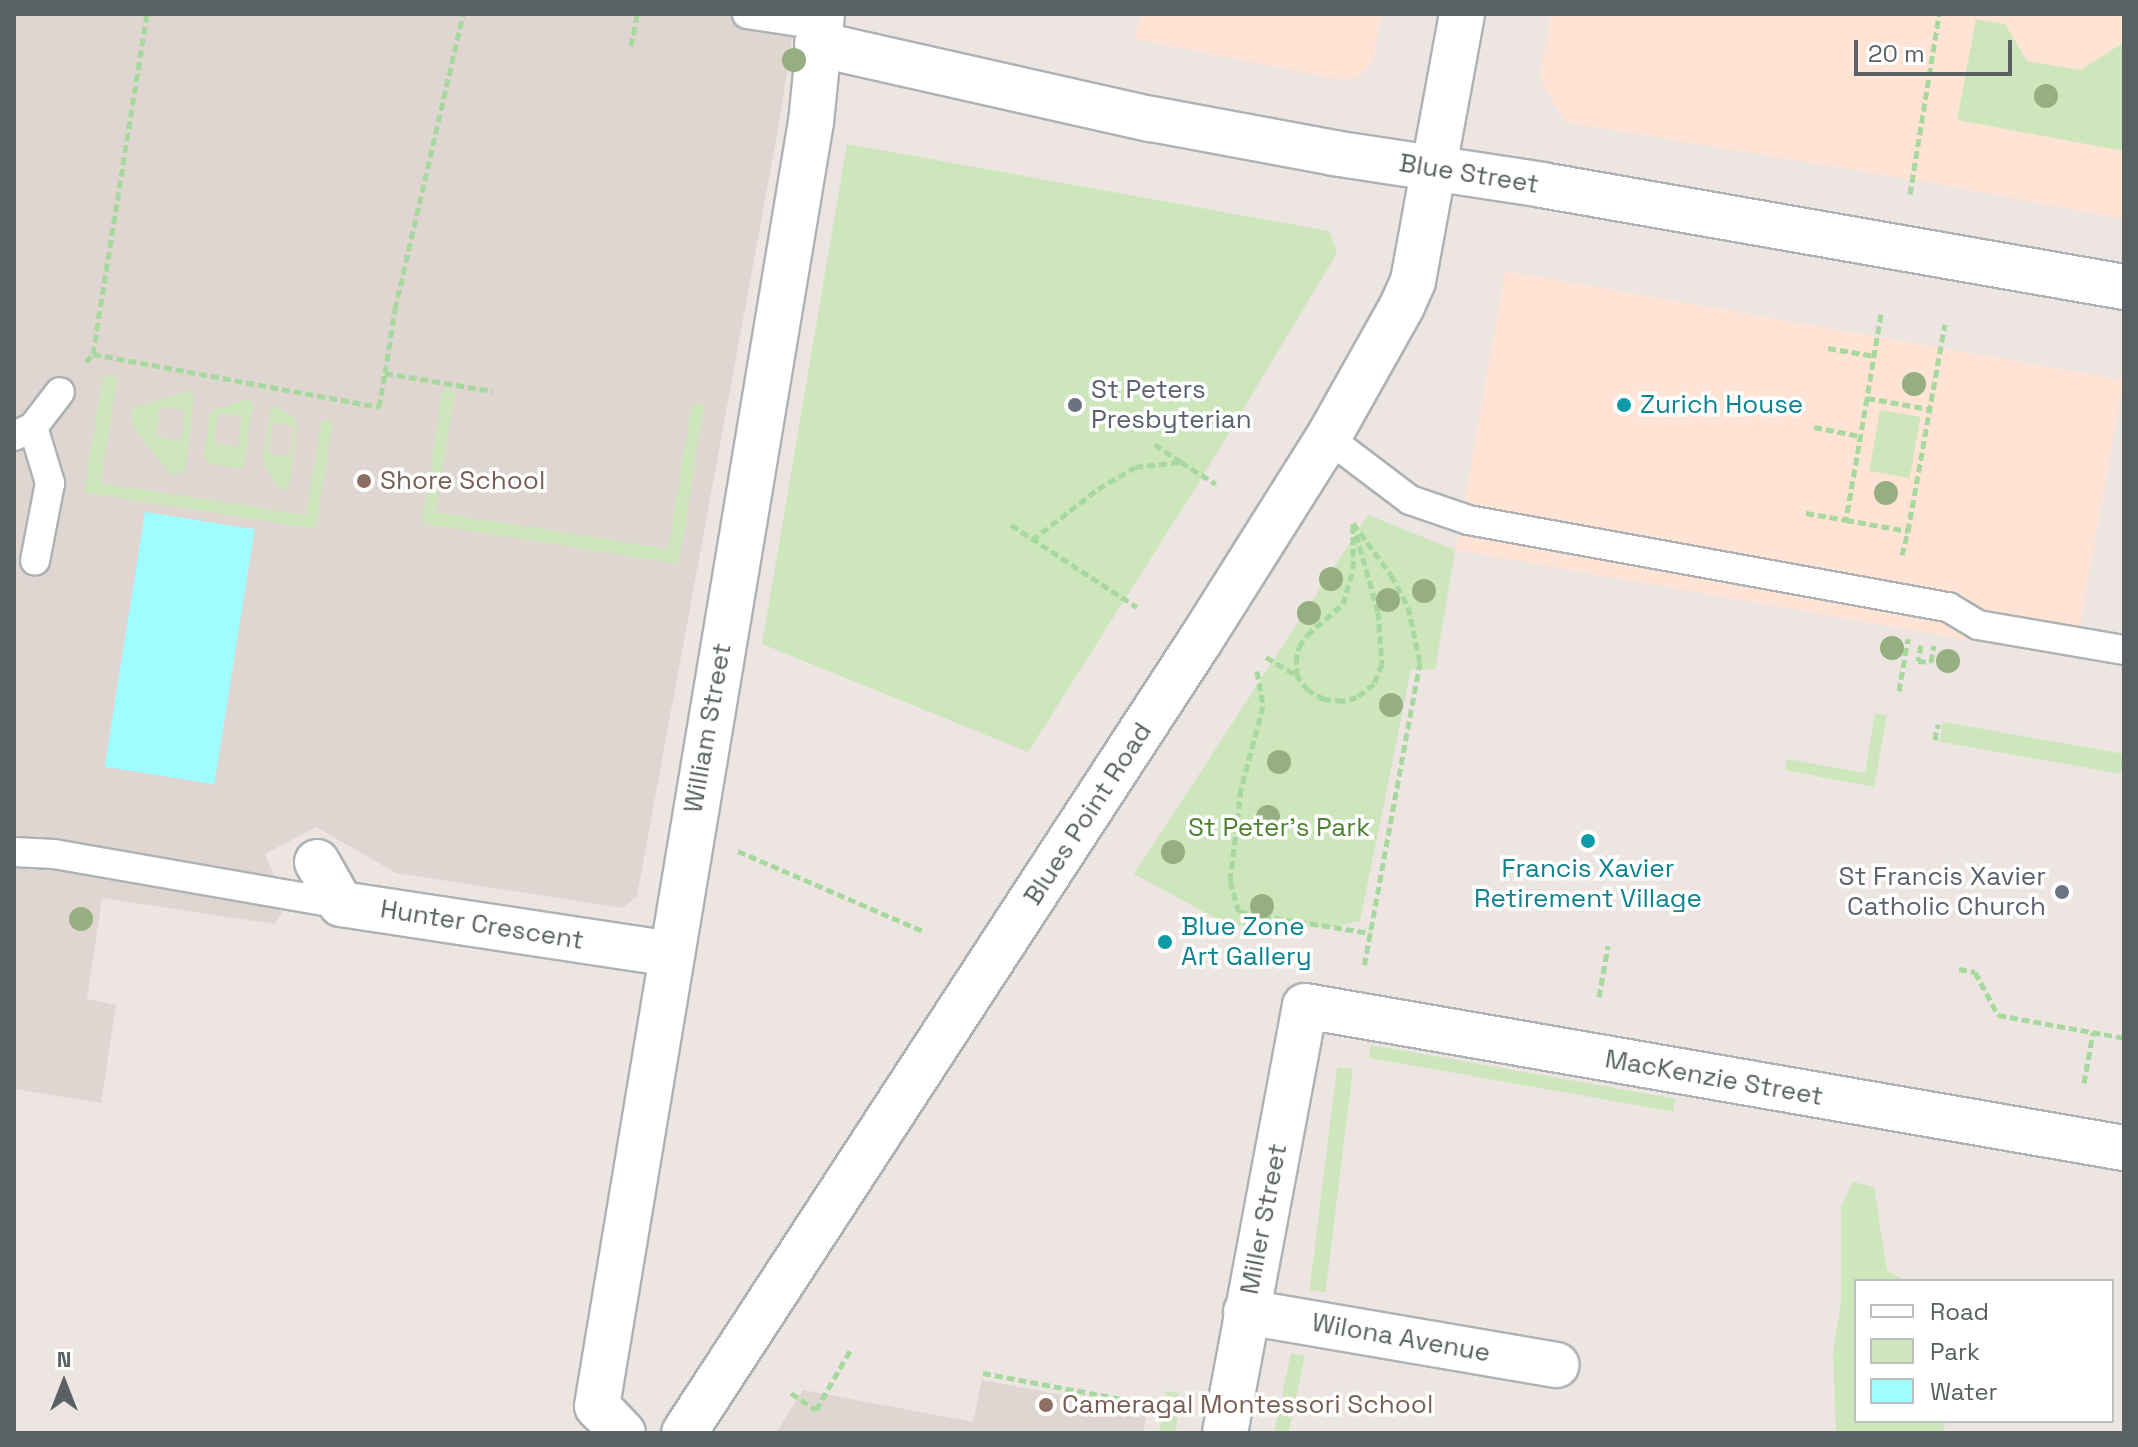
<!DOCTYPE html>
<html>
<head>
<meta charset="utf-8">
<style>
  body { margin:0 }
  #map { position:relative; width:2138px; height:1447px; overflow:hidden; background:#ede5e1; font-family:"Space Grotesk",sans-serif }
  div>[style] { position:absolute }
  .commercial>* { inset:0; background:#ffe3d4; transform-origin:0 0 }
  .education>* { inset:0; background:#dfd6d2 }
  .green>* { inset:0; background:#cde6bc; transform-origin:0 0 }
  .water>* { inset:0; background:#9ffdff; transform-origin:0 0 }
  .path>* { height:5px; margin-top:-2.5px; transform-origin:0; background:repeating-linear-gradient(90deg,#a7d89e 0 8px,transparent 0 12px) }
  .roads { filter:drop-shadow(2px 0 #adb3b4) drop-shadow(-2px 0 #adb3b4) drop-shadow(0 2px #adb3b4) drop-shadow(0 -2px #adb3b4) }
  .lane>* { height:28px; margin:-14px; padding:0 14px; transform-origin:14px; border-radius:14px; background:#fff }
  .street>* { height:44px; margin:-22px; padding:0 22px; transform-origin:22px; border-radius:22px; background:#fff }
  .secondary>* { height:44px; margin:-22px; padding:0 22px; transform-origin:22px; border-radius:22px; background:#fff }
  .trees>* { width:24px; height:24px; margin:-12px; border-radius:50%; background:#96af80 }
  .dots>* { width:22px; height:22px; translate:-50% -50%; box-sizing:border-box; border:4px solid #fff; border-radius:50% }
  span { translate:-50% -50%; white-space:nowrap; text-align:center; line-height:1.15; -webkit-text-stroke:7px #fff; paint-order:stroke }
  .street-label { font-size:26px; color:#596162 }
  .worship-label { font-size:26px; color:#5b616d }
  .left { translate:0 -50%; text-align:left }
  .right { translate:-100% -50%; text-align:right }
  .culture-label { font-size:26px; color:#0d838f }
  .education-label { font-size:26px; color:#785e54 }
  .park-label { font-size:26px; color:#4f8230 }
  .frame { position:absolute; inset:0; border:16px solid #596162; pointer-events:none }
  .legend { position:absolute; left:1854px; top:1279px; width:260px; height:144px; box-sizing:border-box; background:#fff; border:2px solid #bdc0c0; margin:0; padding:10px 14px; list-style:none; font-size:24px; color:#596162 }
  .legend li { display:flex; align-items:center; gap:16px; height:40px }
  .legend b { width:40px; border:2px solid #bdc0c0 }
  .north { position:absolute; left:24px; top:1343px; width:80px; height:80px; -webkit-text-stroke:6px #fff; paint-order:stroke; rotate:0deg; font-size:22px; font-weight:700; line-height:32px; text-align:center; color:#596162 }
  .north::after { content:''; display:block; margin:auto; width:28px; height:36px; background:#596162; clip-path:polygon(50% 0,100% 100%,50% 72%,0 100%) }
  .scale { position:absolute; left:1854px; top:40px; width:158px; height:36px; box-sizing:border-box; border:4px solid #596162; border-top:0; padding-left:10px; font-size:24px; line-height:28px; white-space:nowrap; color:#596162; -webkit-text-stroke:6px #fff; paint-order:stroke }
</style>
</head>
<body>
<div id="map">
  <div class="commercial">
    <i style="clip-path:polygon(1140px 14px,1381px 14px,1373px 61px,1357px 78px,1343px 80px,1135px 39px)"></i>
    <i style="clip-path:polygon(1551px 14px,2124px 14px,2124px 219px,1932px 183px,1565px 122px,1540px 78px)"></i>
    <i style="left:1505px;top:271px;width:628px;height:283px;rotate:10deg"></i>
  </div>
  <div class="education">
    <i style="clip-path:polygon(14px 14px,796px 14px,777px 135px,637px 896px,623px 908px,396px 873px,316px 827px,265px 854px,273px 873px,273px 894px,282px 913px,274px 924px,102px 898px,87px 999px,116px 1005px,101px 1103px,14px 1089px)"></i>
    <i style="clip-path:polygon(982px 1380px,1147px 1411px,1143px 1433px,776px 1433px,803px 1390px,973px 1422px)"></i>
  </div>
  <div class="green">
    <i style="clip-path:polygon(1976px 19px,2005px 24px,2027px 61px,2081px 70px,2124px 42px,2124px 151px,1957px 120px)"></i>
    <i style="clip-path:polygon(847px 144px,1329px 231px,1337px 253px,1203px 476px,1028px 752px,762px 644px)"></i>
    <i style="clip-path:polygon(103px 376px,117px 377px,101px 483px,306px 515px,322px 420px,333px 421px,316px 529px,84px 492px)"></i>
    <i style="clip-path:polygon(443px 388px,455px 391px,435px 512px,668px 549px,692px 404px,704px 405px,679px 564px,422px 523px)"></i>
    <i style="clip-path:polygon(evenodd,189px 391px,194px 398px,185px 470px,172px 476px,131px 424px,132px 408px,189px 391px,160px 406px,185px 410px,181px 440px,156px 436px,160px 406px)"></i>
    <i style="clip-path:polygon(evenodd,248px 399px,253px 404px,243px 469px,208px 463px,204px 456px,210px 411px,248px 399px,218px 413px,242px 416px,238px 447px,214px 443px,218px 413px)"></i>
    <i style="clip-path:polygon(evenodd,271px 405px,296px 419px,298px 426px,288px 490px,277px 487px,263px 462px,271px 405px,273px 422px,294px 426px,290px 457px,268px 453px,273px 422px)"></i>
    <i style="left:1880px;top:410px;width:41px;height:62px;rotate:10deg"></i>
    <i style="clip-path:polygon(1368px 515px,1455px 550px,1435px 670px,1411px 669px,1360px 921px,1333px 927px,1230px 926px,1134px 874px)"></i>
    <i style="clip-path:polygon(1875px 713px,1887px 715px,1874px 787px,1785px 770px,1787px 759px,1865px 773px)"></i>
    <i style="left:1943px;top:722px;width:184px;height:20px;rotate:10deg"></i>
    <i style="left:1371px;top:1045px;width:309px;height:13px;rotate:10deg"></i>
    <i style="left:1337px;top:1067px;width:16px;height:225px;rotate:7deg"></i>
    <i style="clip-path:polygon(1853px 1182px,1874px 1187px,1887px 1271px,1906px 1281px,1856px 1281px,1856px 1421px,1945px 1421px,1943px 1433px,1836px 1433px,1833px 1353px,1841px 1303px,1841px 1207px)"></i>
    <i style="left:1291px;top:1353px;width:14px;height:81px;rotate:12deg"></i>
    <i style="clip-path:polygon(1166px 1391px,1177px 1393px,1181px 1401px,1175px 1433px,1159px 1433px)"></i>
  </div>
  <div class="water">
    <i style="left:145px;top:512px;width:111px;height:258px;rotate:9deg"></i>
  </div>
  <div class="path">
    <i style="left:631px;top:46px;width:33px;rotate:-79deg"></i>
    <i style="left:1910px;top:194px;width:182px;rotate:-80.8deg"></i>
    <i style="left:1881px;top:314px;width:85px;rotate:99.5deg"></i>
    <i style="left:1867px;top:398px;width:63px;rotate:10.1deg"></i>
    <i style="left:1828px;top:348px;width:47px;rotate:9.9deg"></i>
    <i style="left:93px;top:354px;width:291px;rotate:10.5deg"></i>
    <i style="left:379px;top:407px;width:35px;rotate:-80deg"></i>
    <i style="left:385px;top:373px;width:109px;rotate:9.5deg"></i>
    <i style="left:86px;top:362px;width:11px;rotate:-49deg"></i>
    <i style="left:93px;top:354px;width:344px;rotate:-81deg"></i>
    <i style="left:385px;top:373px;width:65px;rotate:-81.1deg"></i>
    <i style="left:395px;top:309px;width:303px;rotate:-77deg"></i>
    <i style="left:1867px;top:398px;width:124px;rotate:99.8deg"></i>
    <i style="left:1846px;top:520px;width:63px;rotate:10.1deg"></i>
    <i style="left:1908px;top:531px;width:210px;rotate:-79.9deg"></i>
    <i style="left:1814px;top:427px;width:47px;rotate:11.1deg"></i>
    <i style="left:1181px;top:462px;width:41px;rotate:32.2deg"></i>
    <i style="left:1806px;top:513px;width:41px;rotate:9.9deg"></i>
    <i style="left:1353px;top:523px;width:64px;rotate:53.8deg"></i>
    <i style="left:1391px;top:575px;width:36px;rotate:62deg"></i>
    <i style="left:1408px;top:607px;width:56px;rotate:77.7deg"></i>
    <i style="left:1420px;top:662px;width:310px;rotate:100.4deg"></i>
    <i style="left:1353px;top:523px;width:92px;rotate:74.3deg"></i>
    <i style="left:1378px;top:612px;width:52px;rotate:85.6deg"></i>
    <i style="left:1382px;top:664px;width:22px;rotate:112deg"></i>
    <i style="left:1374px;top:684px;width:21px;rotate:143deg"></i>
    <i style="left:1357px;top:697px;width:15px;rotate:164deg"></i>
    <i style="left:1343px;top:701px;width:19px;rotate:-174deg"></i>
    <i style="left:1324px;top:699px;width:18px;rotate:-151deg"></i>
    <i style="left:1308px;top:690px;width:18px;rotate:-128deg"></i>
    <i style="left:1297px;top:676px;width:14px;rotate:-94deg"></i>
    <i style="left:1296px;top:662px;width:15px;rotate:-79deg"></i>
    <i style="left:1299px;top:647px;width:14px;rotate:-56deg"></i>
    <i style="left:1307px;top:635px;width:48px;rotate:-40.7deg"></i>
    <i style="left:1343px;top:604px;width:36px;rotate:-74deg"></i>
    <i style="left:1353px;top:569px;width:46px;rotate:-90deg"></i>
    <i style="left:1011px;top:525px;width:150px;rotate:33.1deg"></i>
    <i style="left:1032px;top:540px;width:83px;rotate:-37.7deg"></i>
    <i style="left:1098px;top:489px;width:43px;rotate:-30.7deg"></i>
    <i style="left:1135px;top:467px;width:46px;rotate:-6.2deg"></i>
    <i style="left:1181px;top:462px;width:34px;rotate:-146deg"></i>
    <i style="left:1902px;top:555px;width:25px;rotate:-76deg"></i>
    <i style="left:1921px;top:645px;width:16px;rotate:101deg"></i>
    <i style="left:1918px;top:661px;width:13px;rotate:4deg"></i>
    <i style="left:1931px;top:662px;width:17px;rotate:-80deg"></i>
    <i style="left:1266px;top:657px;width:35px;rotate:31deg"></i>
    <i style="left:1257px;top:671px;width:36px;rotate:80deg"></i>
    <i style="left:1263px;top:706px;width:86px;rotate:104.8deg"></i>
    <i style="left:1241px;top:789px;width:93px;rotate:96.8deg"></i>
    <i style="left:1230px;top:881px;width:32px;rotate:74deg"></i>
    <i style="left:1239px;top:912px;width:133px;rotate:9.1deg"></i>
    <i style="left:1899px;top:691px;width:53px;rotate:-80.2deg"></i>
    <i style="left:1935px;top:740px;width:16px;rotate:-79deg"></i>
    <i style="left:738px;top:851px;width:204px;rotate:23.4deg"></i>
    <i style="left:1959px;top:969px;width:16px;rotate:11deg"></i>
    <i style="left:1975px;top:972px;width:49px;rotate:61.9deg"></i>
    <i style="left:1998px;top:1015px;width:128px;rotate:10.3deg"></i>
    <i style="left:1599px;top:997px;width:52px;rotate:-80deg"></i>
    <i style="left:2084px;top:1083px;width:51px;rotate:-79.8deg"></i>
    <i style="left:983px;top:1373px;width:179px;rotate:10.6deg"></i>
    <i style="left:791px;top:1393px;width:30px;rotate:34deg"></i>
    <i style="left:816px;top:1410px;width:70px;rotate:-60.2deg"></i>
  </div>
  <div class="roads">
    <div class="lane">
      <i style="left:747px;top:14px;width:74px;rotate:8.6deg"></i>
      <i style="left:33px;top:427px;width:59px;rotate:73.1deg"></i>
      <i style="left:50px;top:483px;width:79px;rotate:100.9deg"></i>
      <i style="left:14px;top:436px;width:21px;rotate:-25deg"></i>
      <i style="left:33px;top:427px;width:44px;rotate:-52.4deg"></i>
      <i style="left:1328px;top:438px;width:103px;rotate:37.1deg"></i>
      <i style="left:1410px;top:500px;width:61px;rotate:19deg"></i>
      <i style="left:1468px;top:520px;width:488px;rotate:10.3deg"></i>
      <i style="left:1948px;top:607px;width:35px;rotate:31deg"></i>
      <i style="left:1978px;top:625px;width:148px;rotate:9.7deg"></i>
      <i style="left:14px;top:852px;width:40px;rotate:2.9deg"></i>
      <i style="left:54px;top:854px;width:291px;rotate:9.9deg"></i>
    </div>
    <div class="street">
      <i style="left:317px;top:862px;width:48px;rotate:60.3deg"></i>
      <i style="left:341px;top:904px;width:334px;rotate:8.6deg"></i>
      <i style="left:1246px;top:1312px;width:315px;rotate:9.7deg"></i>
      <i style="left:623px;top:1433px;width:37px;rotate:-134deg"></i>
      <i style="left:597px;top:1406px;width:1302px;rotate:-80.54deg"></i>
      <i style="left:811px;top:122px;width:109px;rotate:-84.2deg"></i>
      <i style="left:1225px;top:1433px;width:434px;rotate:-79.4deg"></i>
      <i style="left:1305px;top:1006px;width:831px;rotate:9.84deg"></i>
    </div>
    <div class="secondary">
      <i style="left:817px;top:44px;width:342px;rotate:12.7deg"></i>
      <i style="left:1151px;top:119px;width:186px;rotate:10.5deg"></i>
      <i style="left:1334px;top:153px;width:210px;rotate:8.7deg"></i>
      <i style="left:1542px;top:185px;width:591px;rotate:9.94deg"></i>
      <i style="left:684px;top:1433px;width:945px;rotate:-56.92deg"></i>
      <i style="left:1200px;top:641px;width:240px;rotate:-57.8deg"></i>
      <i style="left:1328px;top:438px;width:151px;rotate:-60.7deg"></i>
      <i style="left:1402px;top:306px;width:27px;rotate:-66deg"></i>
      <i style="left:1413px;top:281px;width:271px;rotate:-79.6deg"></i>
    </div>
  </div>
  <div class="trees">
    <i style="left:794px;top:60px"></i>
    <i style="left:2046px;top:96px"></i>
    <i style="left:1914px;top:384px"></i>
    <i style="left:1886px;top:493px"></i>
    <i style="left:1331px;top:579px"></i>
    <i style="left:1424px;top:591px"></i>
    <i style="left:1388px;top:600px"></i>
    <i style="left:1309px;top:613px"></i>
    <i style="left:1892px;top:648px"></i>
    <i style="left:1948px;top:661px"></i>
    <i style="left:1391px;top:705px"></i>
    <i style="left:1279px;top:762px"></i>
    <i style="left:1268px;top:817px"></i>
    <i style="left:1173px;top:852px"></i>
    <i style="left:1262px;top:906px"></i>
    <i style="left:81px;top:919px"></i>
  </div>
  <div class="dots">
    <i style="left:1075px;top:405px;background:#6b7280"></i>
    <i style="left:1624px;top:405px;background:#0f9aa8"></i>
    <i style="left:364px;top:481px;background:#8d6e63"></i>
    <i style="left:1588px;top:841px;background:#0f9aa8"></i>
    <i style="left:2062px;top:892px;background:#6b7280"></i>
    <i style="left:1165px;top:942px;background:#0f9aa8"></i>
    <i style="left:1046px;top:1405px;background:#8d6e63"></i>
  </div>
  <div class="street-label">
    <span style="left:1469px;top:174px;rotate:9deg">Blue Street</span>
    <span style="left:708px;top:728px;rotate:-80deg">William Street</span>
    <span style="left:1088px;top:814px;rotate:-57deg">Blues Point Road</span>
    <span style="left:482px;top:925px;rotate:9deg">Hunter Crescent</span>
    <span style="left:1714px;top:1078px;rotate:10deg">MacKenzie Street</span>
    <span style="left:1264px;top:1219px;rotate:-79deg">Miller Street</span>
    <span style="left:1401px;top:1338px;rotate:10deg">Wilona Avenue</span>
  </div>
  <div class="worship-label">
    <span class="left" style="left:1091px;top:405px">St Peters<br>Presbyterian</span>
    <span class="right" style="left:2046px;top:892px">St Francis Xavier<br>Catholic Church</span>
  </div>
  <div class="culture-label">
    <span class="left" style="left:1640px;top:405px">Zurich House</span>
    <span style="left:1588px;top:884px">Francis Xavier<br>Retirement Village</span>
    <span class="left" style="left:1181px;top:942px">Blue Zone<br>Art Gallery</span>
  </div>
  <div class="education-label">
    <span class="left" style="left:380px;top:481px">Shore School</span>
    <span class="left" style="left:1062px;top:1405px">Cameragal Montessori School</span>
  </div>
  <div class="park-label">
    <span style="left:1279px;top:828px">St Peter's Park</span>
  </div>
  <div class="frame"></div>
  <ul class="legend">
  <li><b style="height:10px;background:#fff"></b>Road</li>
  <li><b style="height:22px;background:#cde6bc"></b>Park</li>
  <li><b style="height:22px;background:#9ffdff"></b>Water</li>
  </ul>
  <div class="north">N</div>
  <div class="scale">20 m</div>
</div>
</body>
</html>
